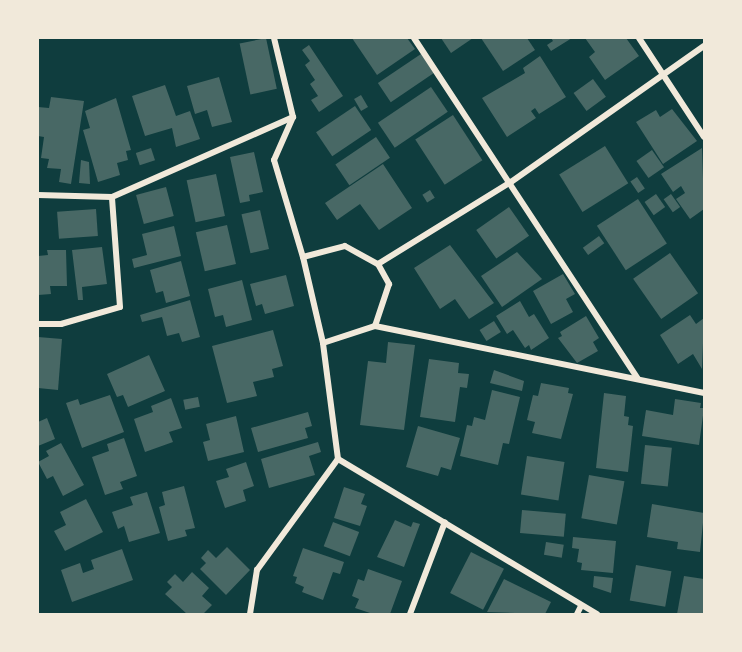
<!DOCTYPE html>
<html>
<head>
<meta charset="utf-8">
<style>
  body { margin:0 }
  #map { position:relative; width:742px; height:652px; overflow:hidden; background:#0f3d3e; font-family:"Archivo Narrow",sans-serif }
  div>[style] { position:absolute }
  .building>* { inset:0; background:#486865; transform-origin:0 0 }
  .minor>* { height:6px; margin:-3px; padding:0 3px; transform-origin:3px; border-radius:3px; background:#f1e9da }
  span { translate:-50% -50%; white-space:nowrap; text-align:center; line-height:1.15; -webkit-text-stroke:4.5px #f1e9da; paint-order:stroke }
  .frame { position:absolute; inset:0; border:39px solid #f1e9da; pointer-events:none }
</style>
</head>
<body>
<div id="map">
  <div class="building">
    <i style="left:266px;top:38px;width:52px;height:27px;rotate:78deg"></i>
    <i style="clip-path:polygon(352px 38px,407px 38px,415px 49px,377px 75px)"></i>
    <i style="clip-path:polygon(441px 38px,473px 38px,451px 53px)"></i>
    <i style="clip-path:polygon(481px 38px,527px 38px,535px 50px,503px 71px)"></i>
    <i style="clip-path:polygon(551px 38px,572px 38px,551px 51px,547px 45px,553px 41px)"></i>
    <i style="clip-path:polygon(585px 38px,626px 38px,639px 56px,605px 80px,589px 57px,595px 52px)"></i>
    <i style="clip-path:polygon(309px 45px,343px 96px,319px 112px,311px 100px,318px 96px,310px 84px,315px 80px,305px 65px,310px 61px,302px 50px)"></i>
    <i style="left:421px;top:54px;width:23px;height:52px;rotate:56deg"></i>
    <i style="clip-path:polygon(540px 56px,566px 97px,539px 114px,535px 108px,531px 111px,536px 118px,507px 137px,482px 98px,525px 73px,523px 68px)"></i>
    <i style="clip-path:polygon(219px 77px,232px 122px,212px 127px,207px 110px,195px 114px,187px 86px)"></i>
    <i style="left:593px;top:79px;width:22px;height:24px;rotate:54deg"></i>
    <i style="clip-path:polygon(165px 85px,176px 116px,190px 111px,200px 139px,176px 147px,172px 128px,145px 136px,132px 96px)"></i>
    <i style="left:431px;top:87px;width:30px;height:64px;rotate:56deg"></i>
    <i style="left:361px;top:95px;width:14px;height:8px;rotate:60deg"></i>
    <i style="clip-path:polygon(51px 97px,84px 101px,71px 184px,59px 182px,61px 169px,47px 168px,49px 159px,41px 158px,44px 137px,38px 136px,38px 107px,49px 108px)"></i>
    <i style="clip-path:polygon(116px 98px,131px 150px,126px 151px,128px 160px,117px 163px,120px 175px,98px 182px,83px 130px,90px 128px,85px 111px)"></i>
    <i style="left:355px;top:106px;width:29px;height:47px;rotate:56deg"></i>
    <i style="clip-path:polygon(672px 109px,697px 141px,663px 164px,636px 122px,656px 110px,660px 117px)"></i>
    <i style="left:453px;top:115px;width:54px;height:45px;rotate:57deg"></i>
    <i style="left:376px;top:137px;width:25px;height:49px;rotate:56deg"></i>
    <i style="left:605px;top:146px;width:44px;height:54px;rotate:58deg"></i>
    <i style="left:151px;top:148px;width:13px;height:16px;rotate:72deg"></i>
    <i style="clip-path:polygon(702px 148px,704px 209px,690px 219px,676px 199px,685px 193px,681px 186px,673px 192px,661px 174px)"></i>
    <i style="left:652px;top:150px;width:21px;height:19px;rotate:55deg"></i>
    <i style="clip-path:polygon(254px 152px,263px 192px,249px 195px,250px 201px,240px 203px,230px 157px)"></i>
    <i style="clip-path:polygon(81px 160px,89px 162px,90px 184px,79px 183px)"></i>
    <i style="clip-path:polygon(383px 164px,412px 208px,379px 230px,360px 204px,337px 220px,325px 203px)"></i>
    <i style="left:216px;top:174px;width:43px;height:30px;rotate:78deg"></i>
    <i style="left:637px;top:177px;width:14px;height:8px;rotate:56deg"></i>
    <i style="left:166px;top:187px;width:30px;height:31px;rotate:75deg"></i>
    <i style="left:430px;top:190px;width:9px;height:9px;rotate:58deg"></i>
    <i style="left:656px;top:194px;width:16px;height:14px;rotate:55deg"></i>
    <i style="left:671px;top:194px;width:16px;height:9px;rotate:55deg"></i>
    <i style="left:638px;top:199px;width:53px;height:49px;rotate:57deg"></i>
    <i style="left:509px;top:207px;width:35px;height:40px;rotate:55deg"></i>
    <i style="left:96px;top:209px;width:27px;height:39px;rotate:86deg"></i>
    <i style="left:260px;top:210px;width:40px;height:19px;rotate:77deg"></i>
    <i style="left:227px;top:225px;width:40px;height:32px;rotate:77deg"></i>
    <i style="clip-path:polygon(174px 226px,181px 256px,134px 268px,132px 259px,147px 255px,142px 234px)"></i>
    <i style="left:599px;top:236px;width:9px;height:20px;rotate:54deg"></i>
    <i style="clip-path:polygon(450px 245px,494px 303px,469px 319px,455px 299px,440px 309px,414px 268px)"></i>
    <i style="clip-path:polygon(102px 247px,107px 284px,82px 287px,83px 300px,78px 300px,72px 250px)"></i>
    <i style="clip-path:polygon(47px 250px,66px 250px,67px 286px,50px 286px,51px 294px,38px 295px,38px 256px,48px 255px)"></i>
    <i style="clip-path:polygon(517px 252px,542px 279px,502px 307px,481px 276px)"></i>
    <i style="left:670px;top:253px;width:49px;height:45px;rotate:55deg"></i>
    <i style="clip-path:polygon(181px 261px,190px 296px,166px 303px,163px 291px,156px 293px,150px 270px)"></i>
    <i style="clip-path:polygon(563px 274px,575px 294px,566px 299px,573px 312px,551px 324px,533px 291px)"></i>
    <i style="clip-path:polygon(286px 275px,294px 306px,265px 314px,262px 304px,256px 306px,250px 284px)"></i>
    <i style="clip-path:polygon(242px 280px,252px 320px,226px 327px,223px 315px,215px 317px,208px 289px)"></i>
    <i style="clip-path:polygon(190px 300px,200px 337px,182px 342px,179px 333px,167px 336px,162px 317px,142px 322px,140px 315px)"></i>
    <i style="clip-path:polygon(520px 301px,529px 317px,534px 314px,549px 338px,531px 350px,529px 345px,525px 348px,513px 330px,507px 334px,496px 316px)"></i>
    <i style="clip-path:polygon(690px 315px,696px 324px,704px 318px,702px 369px,693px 354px,678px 364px,660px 335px)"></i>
    <i style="clip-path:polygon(586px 316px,599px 338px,593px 342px,598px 351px,577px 363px,558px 338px,562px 336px,560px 332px)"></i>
    <i style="left:494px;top:321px;width:13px;height:17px;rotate:58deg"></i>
    <i style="clip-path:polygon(273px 330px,283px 366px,272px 369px,274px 377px,253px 382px,257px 396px,227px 403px,212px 346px)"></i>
    <i style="clip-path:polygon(38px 337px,62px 339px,58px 390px,38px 388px)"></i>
    <i style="clip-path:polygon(388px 342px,415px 345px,404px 430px,360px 425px,368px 361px,386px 363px)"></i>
    <i style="clip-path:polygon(149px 355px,165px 391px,128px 407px,123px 395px,117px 397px,107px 374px)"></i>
    <i style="clip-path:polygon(429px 359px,459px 363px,458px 373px,469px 374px,467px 388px,460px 387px,455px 422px,420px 417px)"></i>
    <i style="clip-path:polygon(494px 370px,524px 381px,522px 391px,490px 383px)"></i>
    <i style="clip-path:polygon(541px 383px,569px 388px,568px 393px,573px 394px,561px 439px,532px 433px,535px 422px,527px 420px,533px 395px,538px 396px)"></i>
    <i style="clip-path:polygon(492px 390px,520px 397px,509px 444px,503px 443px,498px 465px,460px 456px,467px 425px,472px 426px,474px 417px,485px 420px)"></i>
    <i style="clip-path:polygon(604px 393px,626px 396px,624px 416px,629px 417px,628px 425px,633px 426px,628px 472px,596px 468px)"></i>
    <i style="clip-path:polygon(110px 395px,124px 432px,82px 448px,66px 403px,78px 399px,80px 405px)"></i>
    <i style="left:198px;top:397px;width:10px;height:15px;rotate:79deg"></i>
    <i style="clip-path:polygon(171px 398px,182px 428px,169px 432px,173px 442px,145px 452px,134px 419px,153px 412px,151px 406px)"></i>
    <i style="clip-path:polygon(675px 399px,701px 403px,700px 408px,704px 408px,699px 445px,642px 436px,646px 410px,673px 415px)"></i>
    <i style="clip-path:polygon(308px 412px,312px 426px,305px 428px,308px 438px,258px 452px,251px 428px)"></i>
    <i style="clip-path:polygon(236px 416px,244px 452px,208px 461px,203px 442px,210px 440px,206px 424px)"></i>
    <i style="clip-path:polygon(47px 418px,55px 439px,38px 446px,38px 422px)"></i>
    <i style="clip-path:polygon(418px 426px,460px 438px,451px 470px,441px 467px,438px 476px,406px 467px)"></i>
    <i style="clip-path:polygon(124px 438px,137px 476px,120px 482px,123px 489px,105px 495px,92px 457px,109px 451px,107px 444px)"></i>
    <i style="clip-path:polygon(318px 442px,321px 452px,309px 456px,315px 475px,269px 488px,261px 459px)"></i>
    <i style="clip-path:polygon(61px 443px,84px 485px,63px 496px,53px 476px,47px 479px,38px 462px,49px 456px,46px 451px)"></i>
    <i style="left:645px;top:445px;width:27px;height:39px;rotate:6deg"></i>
    <i style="left:527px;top:456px;width:38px;height:39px;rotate:9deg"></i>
    <i style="clip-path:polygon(246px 462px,254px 486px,243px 490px,246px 501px,225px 508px,216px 481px,229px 477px,226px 469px)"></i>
    <i style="left:589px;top:475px;width:36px;height:44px;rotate:10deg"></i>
    <i style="clip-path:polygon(184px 486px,195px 528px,185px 530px,187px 536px,168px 541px,159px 507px,165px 505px,162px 492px)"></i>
    <i style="clip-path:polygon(344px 487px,365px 494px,361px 504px,367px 506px,360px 526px,334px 518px)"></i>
    <i style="clip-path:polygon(147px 492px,160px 533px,129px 542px,124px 526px,118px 529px,112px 512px,133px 505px,130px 497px)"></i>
    <i style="clip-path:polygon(86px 499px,103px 532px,65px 551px,54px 531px,66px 525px,60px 512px)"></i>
    <i style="clip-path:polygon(652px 504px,704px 513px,700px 552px,677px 549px,678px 542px,647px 537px)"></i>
    <i style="left:522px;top:510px;width:44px;height:23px;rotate:5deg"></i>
    <i style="clip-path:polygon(395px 520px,411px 527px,413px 522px,420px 524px,404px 567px,377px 557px)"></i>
    <i style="left:333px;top:522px;width:28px;height:26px;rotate:21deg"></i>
    <i style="clip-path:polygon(573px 537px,616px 541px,613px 573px,581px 570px,582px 563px,577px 562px,579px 549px,572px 548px)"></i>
    <i style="left:546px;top:542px;width:18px;height:13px;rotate:9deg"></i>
    <i style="clip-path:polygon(227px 547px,250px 570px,226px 595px,200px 569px,206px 563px,201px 558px,208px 550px,216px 558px)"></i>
    <i style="clip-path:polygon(303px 548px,344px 562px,340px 574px,333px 572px,323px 600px,302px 592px,304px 587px,295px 583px,297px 577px,293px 576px)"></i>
    <i style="clip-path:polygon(122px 549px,133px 580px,72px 602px,61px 570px,80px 563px,83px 573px,94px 569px,91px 560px)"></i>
    <i style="left:471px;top:552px;width:37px;height:46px;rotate:27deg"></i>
    <i style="left:636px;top:565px;width:36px;height:36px;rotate:10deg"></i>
    <i style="clip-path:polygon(368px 569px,402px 581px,390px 614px,373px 614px,355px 608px,359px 599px,352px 596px,358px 579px,364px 581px)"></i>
    <i style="clip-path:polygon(192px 572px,209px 588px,202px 596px,212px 605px,203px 614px,187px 614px,165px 594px,172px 587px,167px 582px,175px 574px,183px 582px)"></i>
    <i style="clip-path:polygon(594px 576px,613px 578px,611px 593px,593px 587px)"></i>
    <i style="clip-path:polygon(684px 576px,704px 579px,704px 614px,677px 614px)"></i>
    <i style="clip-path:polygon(504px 579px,551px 602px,545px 614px,487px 612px)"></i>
  </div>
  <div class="minor">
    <i style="left:274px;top:38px;width:81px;rotate:76.5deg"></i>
    <i style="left:293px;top:117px;width:47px;rotate:113.8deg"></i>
    <i style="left:274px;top:160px;width:101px;rotate:73.4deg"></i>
    <i style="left:303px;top:257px;width:43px;rotate:-14.7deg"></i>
    <i style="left:345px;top:246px;width:38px;rotate:29deg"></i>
    <i style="left:378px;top:264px;width:23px;rotate:61deg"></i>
    <i style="left:389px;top:284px;width:44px;rotate:108.4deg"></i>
    <i style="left:414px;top:38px;width:407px;rotate:56.7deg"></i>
    <i style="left:639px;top:38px;width:118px;rotate:56.7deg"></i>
    <i style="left:38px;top:195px;width:74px;rotate:1.5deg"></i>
    <i style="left:303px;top:257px;width:88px;rotate:76.9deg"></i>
    <i style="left:378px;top:264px;width:156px;rotate:-31.7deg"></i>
    <i style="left:511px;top:182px;width:236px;rotate:-35.2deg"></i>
    <i style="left:38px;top:324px;width:23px"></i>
    <i style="left:61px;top:324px;width:61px;rotate:-16.1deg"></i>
    <i style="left:120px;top:307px;width:110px;rotate:-94.2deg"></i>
    <i style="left:112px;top:197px;width:198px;rotate:-23.8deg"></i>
    <i style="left:250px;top:614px;width:45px;rotate:-81deg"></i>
    <i style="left:257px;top:570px;width:137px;rotate:-53.9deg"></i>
    <i style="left:410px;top:614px;width:98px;rotate:-69.2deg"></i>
    <i style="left:577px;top:614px;width:9px;rotate:-63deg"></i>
    <i style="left:597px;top:614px;width:302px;rotate:-149.1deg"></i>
    <i style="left:338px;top:459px;width:117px;rotate:-97.4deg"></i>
    <i style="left:323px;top:343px;width:55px;rotate:-18.1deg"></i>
    <i style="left:375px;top:326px;width:336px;rotate:11.5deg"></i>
  </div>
  <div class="frame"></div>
</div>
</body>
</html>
